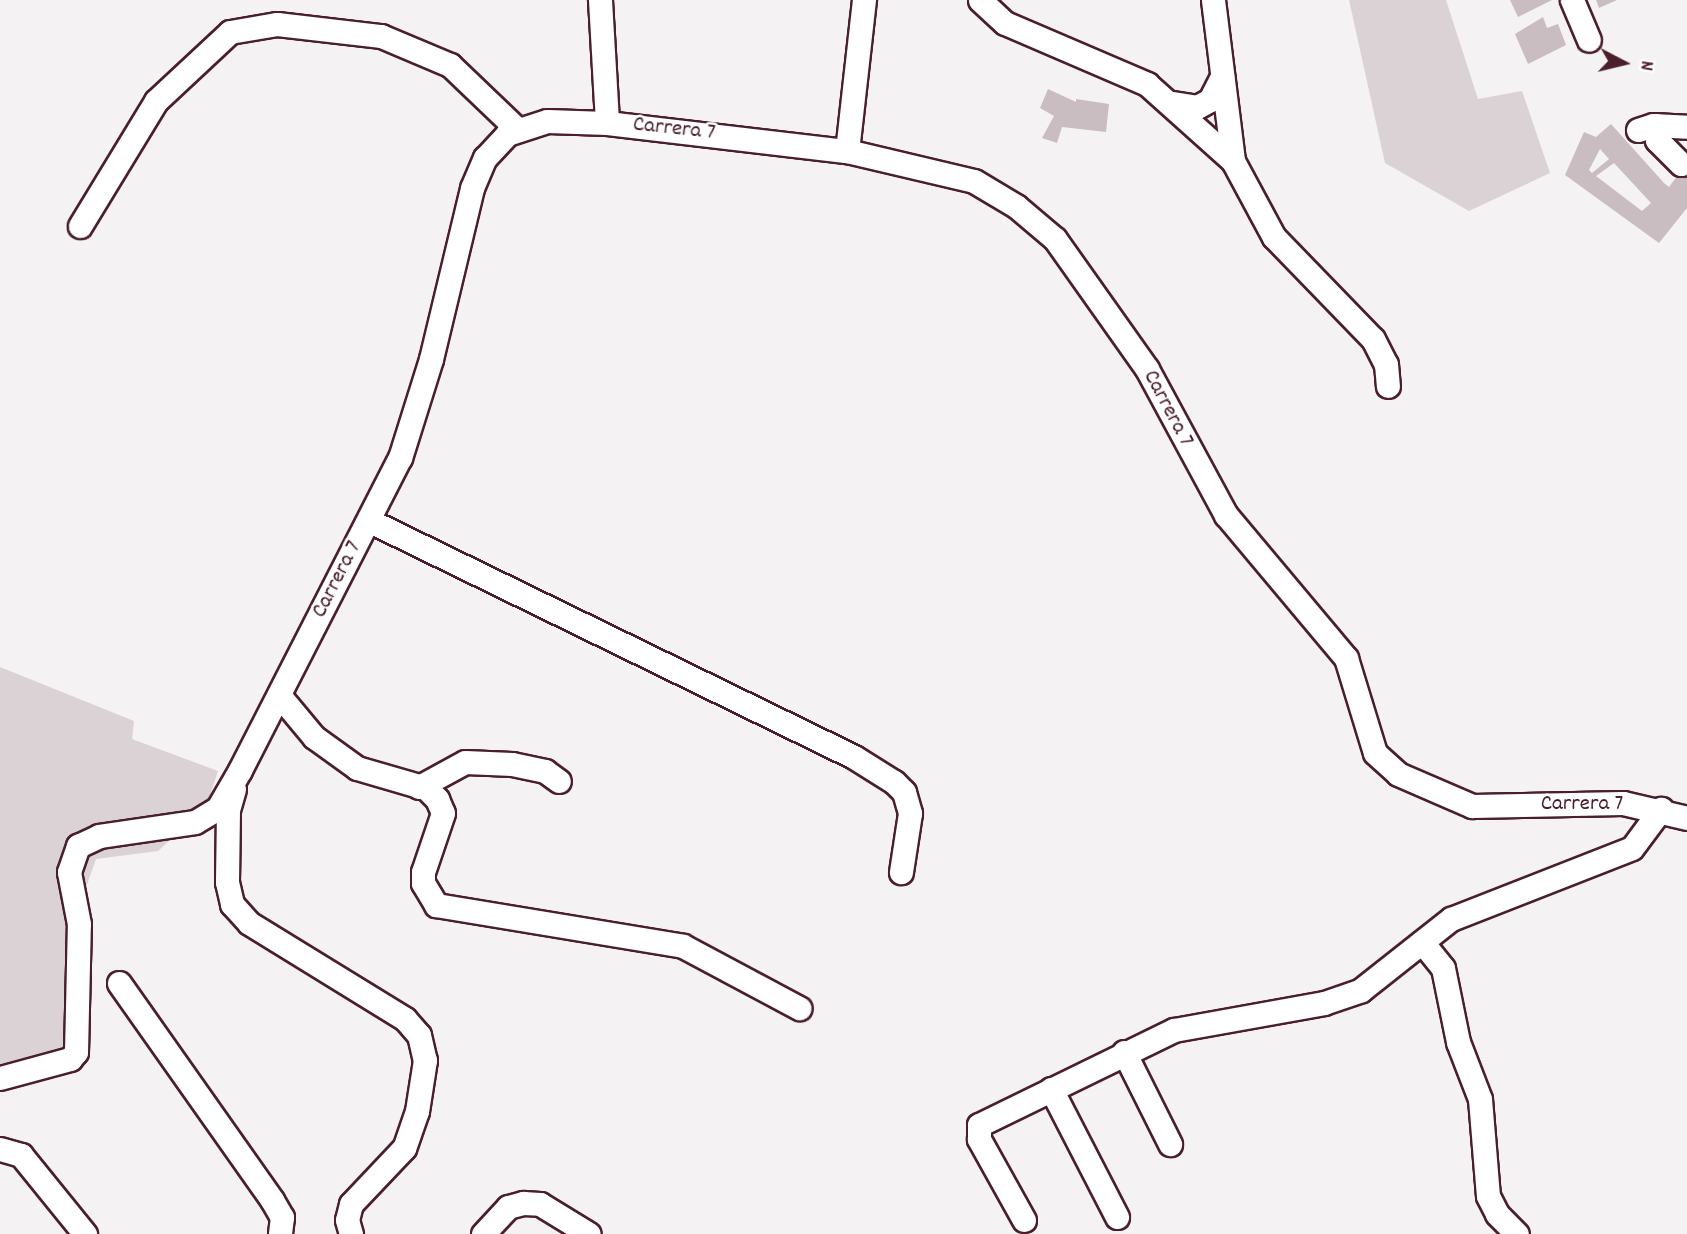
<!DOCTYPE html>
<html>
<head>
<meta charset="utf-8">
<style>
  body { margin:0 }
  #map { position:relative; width:1687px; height:1234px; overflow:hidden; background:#f4f2f2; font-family:Dekko,sans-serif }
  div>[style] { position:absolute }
  .green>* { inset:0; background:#dbd2d5 }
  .building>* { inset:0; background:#cabdc1 }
  .roads { filter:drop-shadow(2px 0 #4a1f2b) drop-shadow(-2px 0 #4a1f2b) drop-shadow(0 2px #4a1f2b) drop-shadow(0 -2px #4a1f2b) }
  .minor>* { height:23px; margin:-11.5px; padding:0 11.5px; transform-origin:11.5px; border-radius:11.5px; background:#fff }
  span { translate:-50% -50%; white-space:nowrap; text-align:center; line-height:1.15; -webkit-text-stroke:5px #fff; paint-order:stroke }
  .street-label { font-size:23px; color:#4a1f2b }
  .north { position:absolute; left:1589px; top:28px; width:70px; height:70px; -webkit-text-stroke:5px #fff; paint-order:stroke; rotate:97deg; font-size:19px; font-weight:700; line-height:28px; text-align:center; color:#4a1f2b }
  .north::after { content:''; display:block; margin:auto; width:24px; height:32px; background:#4a1f2b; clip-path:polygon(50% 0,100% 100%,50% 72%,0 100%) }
</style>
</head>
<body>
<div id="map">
  <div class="green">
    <i style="clip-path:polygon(1349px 0,1446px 0,1478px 99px,1522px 91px,1550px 173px,1469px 211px,1385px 163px)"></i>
    <i style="clip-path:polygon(0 667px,134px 721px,132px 739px,218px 771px,206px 807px,158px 851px,96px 859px,84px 893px,66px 1047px,0 1064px)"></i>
  </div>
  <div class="building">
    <i style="clip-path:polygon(1510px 0,1552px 0,1518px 17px)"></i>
    <i style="clip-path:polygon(1596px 0,1617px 0,1599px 8px)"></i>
    <i style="clip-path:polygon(1543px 17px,1547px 28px,1558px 24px,1566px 45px,1528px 64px,1515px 34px)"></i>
    <i style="clip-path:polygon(1048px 89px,1076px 102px,1076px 99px,1109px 104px,1106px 132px,1062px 127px,1057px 143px,1042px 138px,1054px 116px,1040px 108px)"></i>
    <i style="clip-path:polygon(evenodd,1611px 124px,1664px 183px,1669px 187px,1681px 171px,1687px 176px,1687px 208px,1659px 243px,1565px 175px,1584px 132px,1596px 137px,1611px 124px,1600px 149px,1609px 159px,1592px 173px,1589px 170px,1600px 149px,1611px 124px,1614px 163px,1651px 203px,1642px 211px,1596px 176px,1614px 163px)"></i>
  </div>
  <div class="roads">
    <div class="minor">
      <i style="left:600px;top:0;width:123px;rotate:86.7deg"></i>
      <i style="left:980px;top:0;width:34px;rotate:43deg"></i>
      <i style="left:1005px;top:23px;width:155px;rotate:23.2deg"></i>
      <i style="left:1147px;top:84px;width:115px;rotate:41.8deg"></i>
      <i style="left:1213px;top:0;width:162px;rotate:82.9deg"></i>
      <i style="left:1233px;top:161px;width:86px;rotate:61.7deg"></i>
      <i style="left:1274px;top:237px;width:142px;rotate:45.9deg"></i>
      <i style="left:1373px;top:339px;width:28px;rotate:63deg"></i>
      <i style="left:1386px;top:364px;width:22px;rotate:85deg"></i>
      <i style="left:1572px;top:0;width:43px;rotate:67deg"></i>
      <i style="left:1173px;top:103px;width:24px;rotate:9deg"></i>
      <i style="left:1197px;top:107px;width:15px;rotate:-28deg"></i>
      <i style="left:1210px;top:100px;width:27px;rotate:-63deg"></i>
      <i style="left:1656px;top:125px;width:15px;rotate:86deg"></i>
      <i style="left:1657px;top:140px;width:34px;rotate:45deg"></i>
      <i style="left:1638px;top:130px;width:16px;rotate:-18deg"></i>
      <i style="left:1653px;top:125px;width:34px;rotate:3deg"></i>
      <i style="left:847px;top:151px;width:152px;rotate:-83.6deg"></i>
      <i style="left:80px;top:226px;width:146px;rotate:-58.7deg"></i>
      <i style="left:156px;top:101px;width:101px;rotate:-43deg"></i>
      <i style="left:230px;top:32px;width:48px;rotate:-9.7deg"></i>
      <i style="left:277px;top:24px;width:105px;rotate:6.6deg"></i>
      <i style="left:381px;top:36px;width:75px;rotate:22.8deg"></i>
      <i style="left:450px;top:65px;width:93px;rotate:43.7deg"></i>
      <i style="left:370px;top:521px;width:538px;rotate:25.99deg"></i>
      <i style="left:854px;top:757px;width:47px;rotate:32deg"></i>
      <i style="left:894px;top:782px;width:14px;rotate:45deg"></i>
      <i style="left:904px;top:792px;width:22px;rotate:74deg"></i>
      <i style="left:910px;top:813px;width:60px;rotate:98.7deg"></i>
      <i style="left:279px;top:695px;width:55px;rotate:50.2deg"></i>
      <i style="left:314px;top:737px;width:53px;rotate:35.8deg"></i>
      <i style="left:357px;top:768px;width:72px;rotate:16.2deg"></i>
      <i style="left:426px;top:788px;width:16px;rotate:45deg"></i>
      <i style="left:437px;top:799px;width:15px;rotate:67deg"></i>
      <i style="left:443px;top:813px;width:62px;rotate:108.7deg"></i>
      <i style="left:423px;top:872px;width:11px;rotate:90deg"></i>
      <i style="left:423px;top:883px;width:26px;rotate:59deg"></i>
      <i style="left:436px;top:905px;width:250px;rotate:9.4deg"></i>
      <i style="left:683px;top:946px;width:132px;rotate:28.1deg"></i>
      <i style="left:419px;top:787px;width:52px;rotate:-28.5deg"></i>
      <i style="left:465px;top:762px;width:47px;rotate:2.4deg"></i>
      <i style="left:512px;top:764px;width:34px;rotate:12deg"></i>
      <i style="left:545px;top:771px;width:17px;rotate:36deg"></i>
      <i style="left:234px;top:789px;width:22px;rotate:106deg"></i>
      <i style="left:228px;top:810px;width:72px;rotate:90.8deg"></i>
      <i style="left:227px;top:882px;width:23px;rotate:77deg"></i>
      <i style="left:232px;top:904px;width:25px;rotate:48deg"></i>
      <i style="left:249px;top:923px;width:183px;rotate:31.6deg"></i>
      <i style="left:405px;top:1019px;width:21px;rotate:49deg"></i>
      <i style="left:419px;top:1035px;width:26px;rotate:77deg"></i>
      <i style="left:425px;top:1060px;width:52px;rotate:98.9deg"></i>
      <i style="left:417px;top:1111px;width:39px;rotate:109deg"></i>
      <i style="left:404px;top:1148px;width:77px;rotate:133.4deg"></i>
      <i style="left:351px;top:1204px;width:16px;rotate:104deg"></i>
      <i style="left:347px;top:1220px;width:15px;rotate:74deg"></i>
      <i style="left:1422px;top:942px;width:33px;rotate:51deg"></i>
      <i style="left:1443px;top:968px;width:76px;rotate:78.5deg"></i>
      <i style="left:1458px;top:1042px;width:61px;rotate:68.9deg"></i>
      <i style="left:1480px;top:1099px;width:97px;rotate:85.3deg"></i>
      <i style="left:1488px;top:1196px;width:20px;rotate:63deg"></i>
      <i style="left:1497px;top:1214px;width:28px;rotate:45deg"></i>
      <i style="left:119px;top:983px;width:266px;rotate:54.8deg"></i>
      <i style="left:272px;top:1200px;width:20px;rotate:60deg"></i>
      <i style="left:282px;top:1217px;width:17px;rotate:97deg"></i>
      <i style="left:1124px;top:1052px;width:103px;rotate:63.4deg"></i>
      <i style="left:0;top:1078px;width:73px;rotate:-15.2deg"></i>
      <i style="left:70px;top:1059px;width:9px;rotate:-49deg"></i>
      <i style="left:76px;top:1052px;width:128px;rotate:-88.7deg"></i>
      <i style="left:79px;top:924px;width:53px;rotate:-100.9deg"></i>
      <i style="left:69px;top:872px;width:28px;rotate:-71deg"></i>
      <i style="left:78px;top:846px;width:23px;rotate:-25deg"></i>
      <i style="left:99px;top:836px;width:97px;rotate:-8.3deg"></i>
      <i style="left:195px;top:822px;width:27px;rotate:-31deg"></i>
      <i style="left:218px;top:808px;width:44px;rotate:-59.9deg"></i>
      <i style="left:240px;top:770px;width:351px;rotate:-62.9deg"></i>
      <i style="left:400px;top:458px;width:104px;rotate:-72.6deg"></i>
      <i style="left:431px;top:359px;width:176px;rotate:-76.5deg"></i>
      <i style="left:472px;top:188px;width:33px;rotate:-67deg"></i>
      <i style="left:485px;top:158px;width:33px;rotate:-47deg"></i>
      <i style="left:507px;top:134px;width:42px;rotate:-18deg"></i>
      <i style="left:547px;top:121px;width:60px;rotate:1.9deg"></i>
      <i style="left:607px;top:123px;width:242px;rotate:6.7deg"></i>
      <i style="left:847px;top:151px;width:130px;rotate:13.3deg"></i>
      <i style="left:974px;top:181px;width:49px;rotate:30.8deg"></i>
      <i style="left:1016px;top:206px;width:51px;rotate:40.2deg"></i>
      <i style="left:1055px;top:239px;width:159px;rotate:54.7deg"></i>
      <i style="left:1147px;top:369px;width:166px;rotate:61.6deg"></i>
      <i style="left:1226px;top:515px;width:187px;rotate:50deg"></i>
      <i style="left:1346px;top:658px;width:99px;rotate:73deg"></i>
      <i style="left:1375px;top:753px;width:31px;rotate:42deg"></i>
      <i style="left:1398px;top:774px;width:81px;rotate:23.4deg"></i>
      <i style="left:1472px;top:806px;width:151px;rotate:-1.1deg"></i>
      <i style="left:1623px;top:803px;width:66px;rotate:13.2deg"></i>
      <i style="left:1051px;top:1089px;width:144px;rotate:62.7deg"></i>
      <i style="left:0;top:1149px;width:22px;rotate:16deg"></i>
      <i style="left:21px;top:1155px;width:102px;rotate:51deg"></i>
      <i style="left:1024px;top:1220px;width:93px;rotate:-119.1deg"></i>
      <i style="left:979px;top:1139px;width:14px;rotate:-90deg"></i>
      <i style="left:979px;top:1125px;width:217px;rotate:-26deg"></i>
      <i style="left:1174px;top:1030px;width:152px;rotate:-10.2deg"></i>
      <i style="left:1324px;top:1003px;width:39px;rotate:-19deg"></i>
      <i style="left:1361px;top:990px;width:115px;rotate:-38.3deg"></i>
      <i style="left:1451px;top:919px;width:194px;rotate:-21.4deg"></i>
      <i style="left:1632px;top:848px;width:49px;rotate:-53.4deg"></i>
      <i style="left:483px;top:1234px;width:37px;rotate:-47deg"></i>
      <i style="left:508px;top:1207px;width:16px;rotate:-15deg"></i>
      <i style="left:523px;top:1203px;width:17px;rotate:3deg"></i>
      <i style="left:540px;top:1204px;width:57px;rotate:31.5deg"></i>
    </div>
  </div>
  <div class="street-label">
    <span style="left:674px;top:130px;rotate:6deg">Carrera 7</span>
    <span style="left:1167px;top:409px;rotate:62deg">Carrera 7</span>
    <span style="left:338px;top:580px;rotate:-63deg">Carrera 7</span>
    <span style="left:1582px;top:805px">Carrera 7</span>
  </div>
  <div class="north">N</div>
</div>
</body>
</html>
